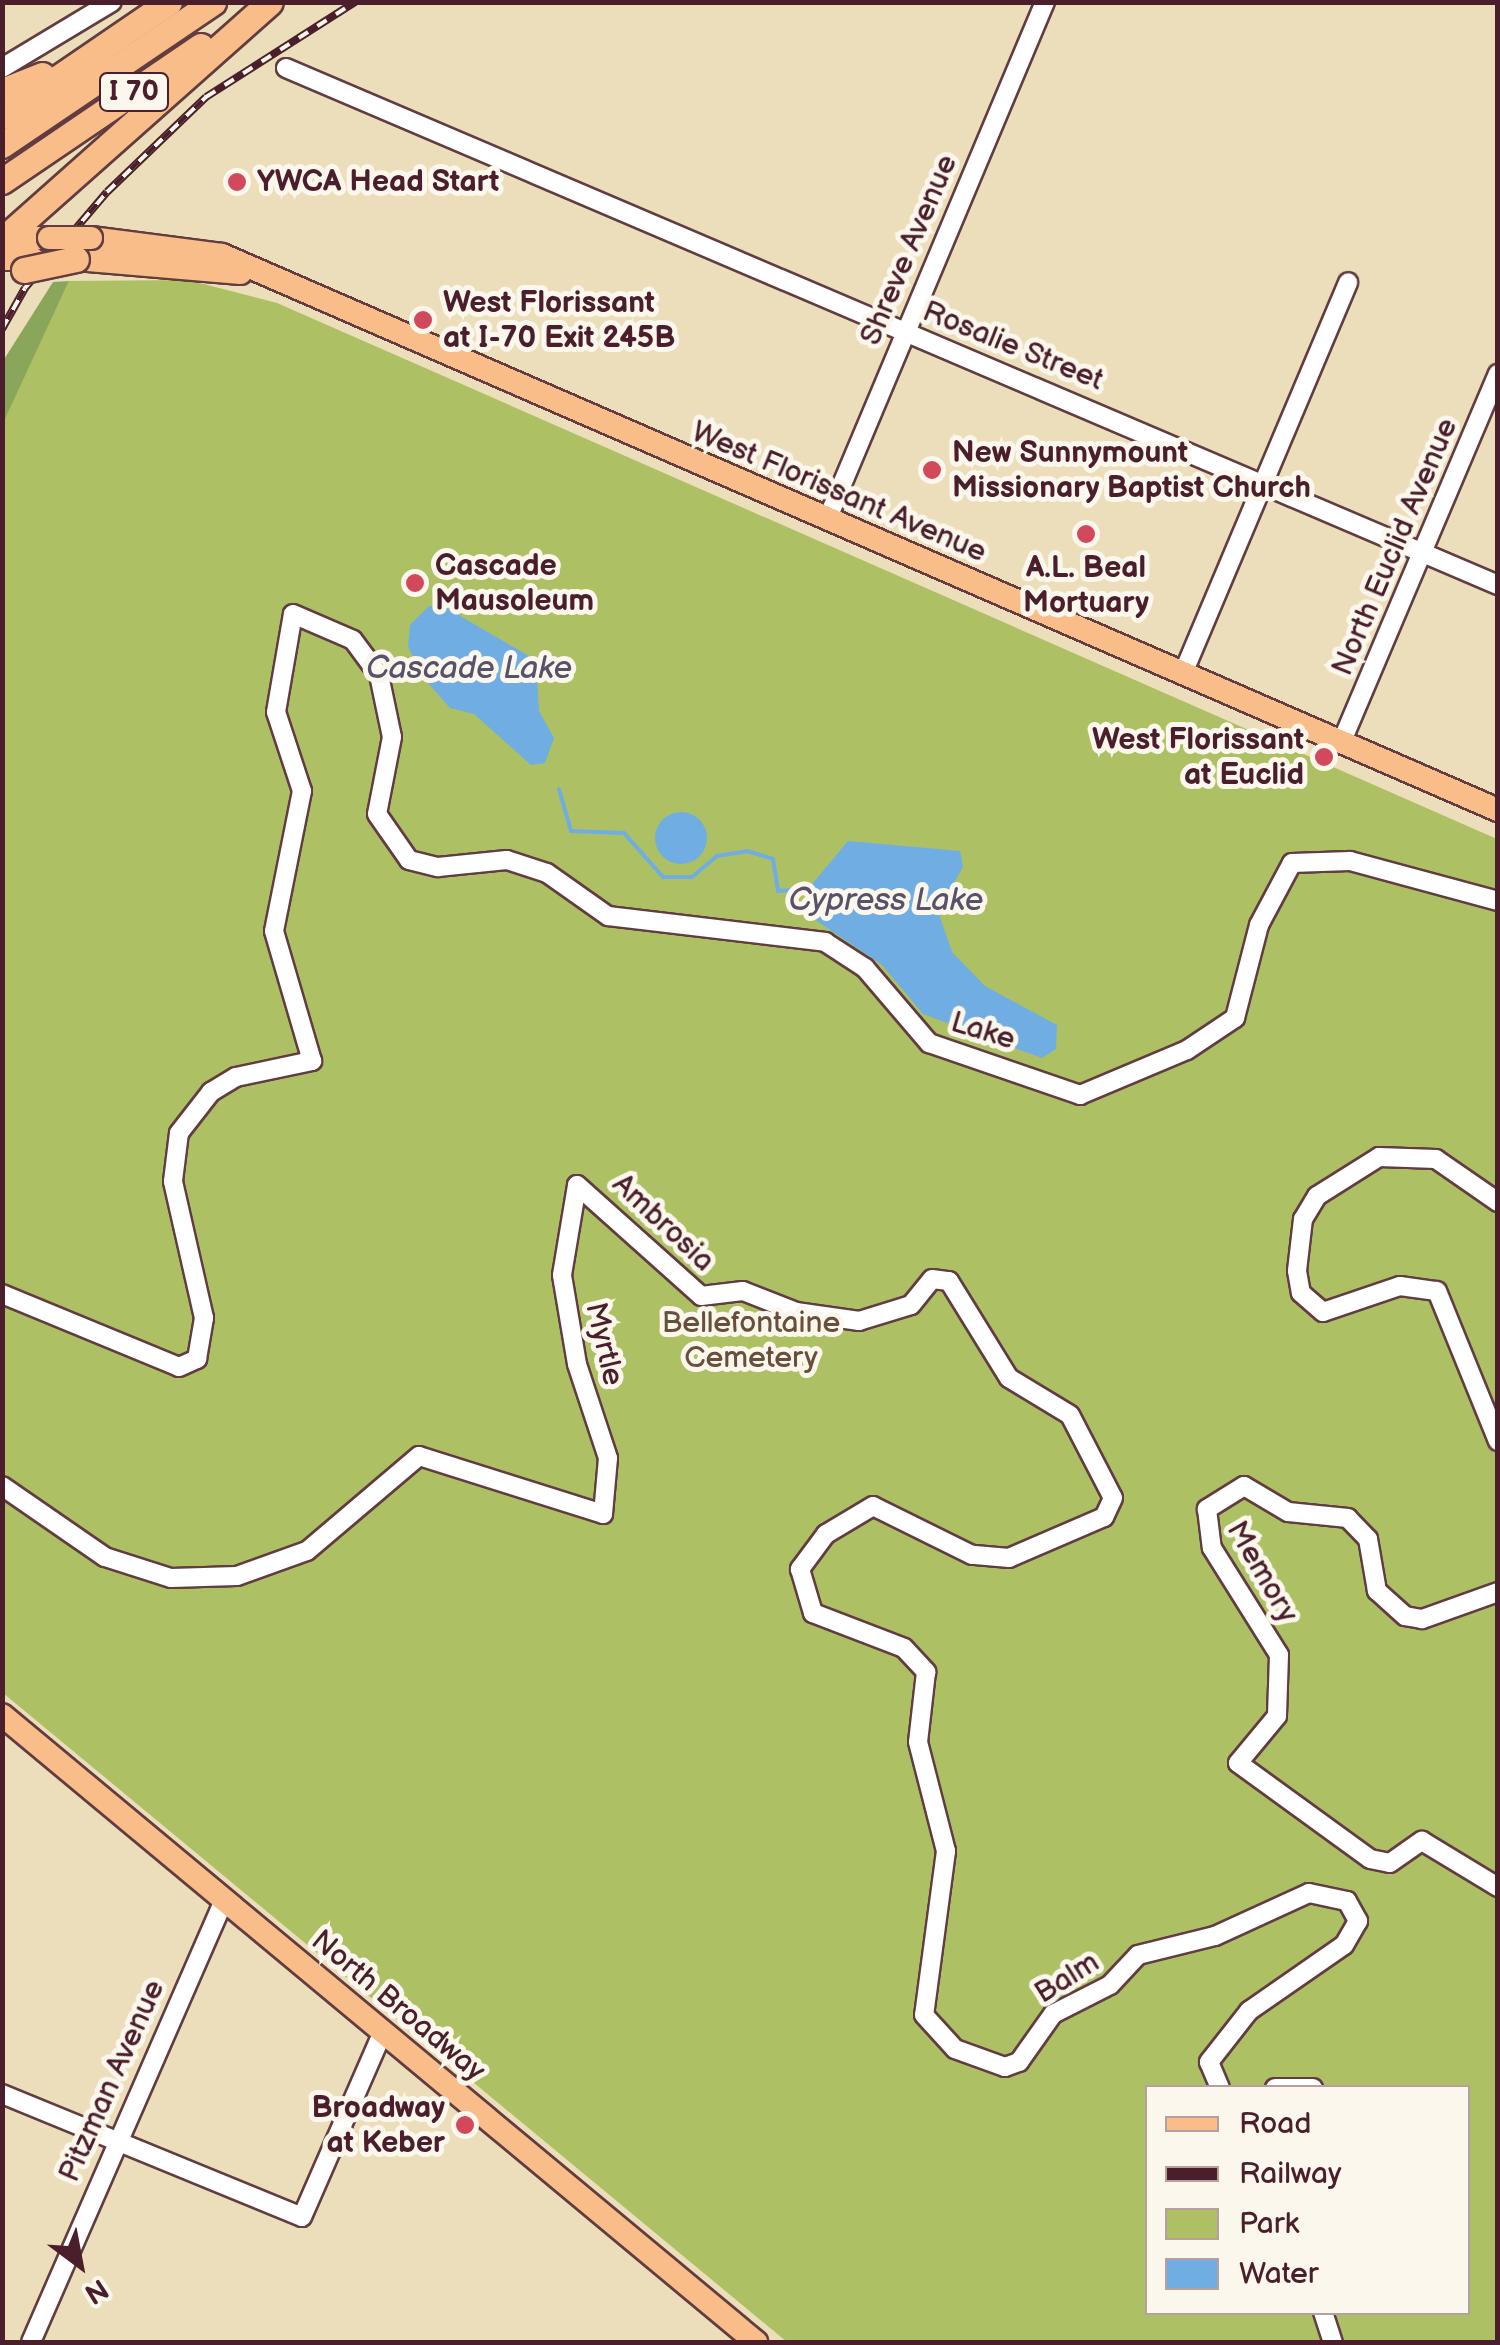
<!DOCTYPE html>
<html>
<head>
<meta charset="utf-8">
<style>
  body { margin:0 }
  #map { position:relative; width:1500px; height:2345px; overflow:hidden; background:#ecdeba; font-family:"Balsamiq Sans",sans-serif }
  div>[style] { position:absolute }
  .green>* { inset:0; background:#adc064 }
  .forest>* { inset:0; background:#8aa65a }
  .water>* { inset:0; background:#70ade2 }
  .round { border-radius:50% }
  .stream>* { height:4px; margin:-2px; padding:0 2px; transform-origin:2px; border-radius:2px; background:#70ade2 }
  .roads { filter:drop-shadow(2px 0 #623c40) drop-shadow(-2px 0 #623c40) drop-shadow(0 2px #623c40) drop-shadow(0 -2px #623c40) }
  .minor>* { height:18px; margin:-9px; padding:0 9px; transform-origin:9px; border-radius:9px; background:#fff }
  .major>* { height:22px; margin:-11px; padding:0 11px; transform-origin:11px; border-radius:11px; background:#f8bd88 }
  .highway>* { height:25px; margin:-12.5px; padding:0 12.5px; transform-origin:12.5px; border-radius:12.5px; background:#f8bd88 }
  .rail>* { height:8px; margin-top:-4px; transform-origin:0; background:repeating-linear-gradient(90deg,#fbf7ec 0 11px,#4a1f2b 0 22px); box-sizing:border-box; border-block:2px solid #4a1f2b }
  .bridges { filter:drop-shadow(2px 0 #623c40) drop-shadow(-2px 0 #623c40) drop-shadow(0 2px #623c40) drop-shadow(0 -2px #623c40) }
  .major-bridge>* { height:22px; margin:-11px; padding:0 11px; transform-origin:11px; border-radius:11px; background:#f8bd88 }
  .highway-bridge>* { height:25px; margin:-12.5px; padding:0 12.5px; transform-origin:12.5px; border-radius:12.5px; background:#f8bd88 }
  .dots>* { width:28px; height:28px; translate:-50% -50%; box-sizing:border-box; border:5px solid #fbf7ec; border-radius:50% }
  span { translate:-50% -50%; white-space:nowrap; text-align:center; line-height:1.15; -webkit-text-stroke:10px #fbf7ec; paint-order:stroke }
  .shield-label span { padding:2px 8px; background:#fbf7ec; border:2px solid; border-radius:8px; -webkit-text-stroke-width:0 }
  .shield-label { font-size:28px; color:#4a1f2b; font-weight:700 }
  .poi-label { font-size:30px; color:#4a1f2b; font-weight:700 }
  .left { translate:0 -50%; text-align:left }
  .right { translate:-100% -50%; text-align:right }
  .street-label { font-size:30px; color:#4a1f2b }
  .park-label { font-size:30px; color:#684f3c }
  .water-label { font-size:32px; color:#57516b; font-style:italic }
  .frame { position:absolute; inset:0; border:5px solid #4a1f2b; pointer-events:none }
  .legend { position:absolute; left:1145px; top:2085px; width:325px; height:230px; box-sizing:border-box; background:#fbf7ec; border:2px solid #b4a19f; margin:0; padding:12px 18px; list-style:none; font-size:30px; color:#4a1f2b }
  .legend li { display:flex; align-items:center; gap:20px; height:50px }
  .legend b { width:50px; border:2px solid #b4a19f }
  .north { position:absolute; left:30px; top:2215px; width:100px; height:100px; -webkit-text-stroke:8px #fbf7ec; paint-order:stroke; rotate:148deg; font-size:28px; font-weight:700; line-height:40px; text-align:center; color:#4a1f2b }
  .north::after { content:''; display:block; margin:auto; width:35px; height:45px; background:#4a1f2b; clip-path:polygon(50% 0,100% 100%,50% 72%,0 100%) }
</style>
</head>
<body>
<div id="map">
  <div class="green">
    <i style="clip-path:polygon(evenodd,188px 280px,277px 303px,1497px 839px,1497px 2342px,787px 2342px,3px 1693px,2px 423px,69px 281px,188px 280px,1148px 2088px,1468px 2088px,1468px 2312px,1148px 2312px,1148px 2088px)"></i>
  </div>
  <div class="forest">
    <i style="clip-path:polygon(69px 281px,3px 423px,3px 361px,53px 282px)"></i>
  </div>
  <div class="water">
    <i style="clip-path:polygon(443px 606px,536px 660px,539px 711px,554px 738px,545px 763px,531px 765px,474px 714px,450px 708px,421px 675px,408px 646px,410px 625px,429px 606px)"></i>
    <i class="round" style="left:655px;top:812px;width:52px;height:52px"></i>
    <i style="clip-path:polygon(848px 841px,960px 851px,963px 867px,938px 911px,952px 952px,985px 986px,1057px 1025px,1056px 1049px,1042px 1058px,923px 1014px,882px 965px,808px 915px,808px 889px)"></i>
  </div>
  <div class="stream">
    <i style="left:559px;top:789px;width:44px;rotate:74.1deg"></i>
    <i style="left:571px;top:831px;width:53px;rotate:2.2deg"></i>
    <i style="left:624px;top:833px;width:59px;rotate:48.4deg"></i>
    <i style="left:663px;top:877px;width:29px"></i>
    <i style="left:692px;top:877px;width:33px;rotate:-40deg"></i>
    <i style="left:717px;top:856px;width:30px;rotate:-9deg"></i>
    <i style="left:747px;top:851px;width:27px;rotate:17deg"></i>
    <i style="left:773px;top:859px;width:32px;rotate:81deg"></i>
    <i style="left:778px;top:891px;width:30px;rotate:-4deg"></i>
  </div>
  <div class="roads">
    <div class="minor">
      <i style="left:2px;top:68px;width:128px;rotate:-31deg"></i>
      <i style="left:286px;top:68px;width:1318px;rotate:23.1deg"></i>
      <i style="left:827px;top:520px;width:562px;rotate:-67.18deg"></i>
      <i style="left:1184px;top:671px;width:422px;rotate:-67.1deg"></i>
      <i style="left:1342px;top:741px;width:399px;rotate:-67deg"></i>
      <i style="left:1498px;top:1202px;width:75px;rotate:-145.3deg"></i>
      <i style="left:1436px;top:1159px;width:57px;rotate:-178deg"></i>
      <i style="left:1379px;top:1157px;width:73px;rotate:147.8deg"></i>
      <i style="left:1317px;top:1196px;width:27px;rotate:121deg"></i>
      <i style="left:1303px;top:1219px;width:52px;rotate:96.6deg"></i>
      <i style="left:1297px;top:1271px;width:22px;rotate:80deg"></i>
      <i style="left:1301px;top:1293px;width:29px;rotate:41deg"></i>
      <i style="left:1323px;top:1312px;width:81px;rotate:-18.7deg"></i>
      <i style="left:1400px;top:1286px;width:37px;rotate:8deg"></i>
      <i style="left:1437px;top:1291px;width:162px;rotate:67.9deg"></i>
      <i style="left:2px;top:1294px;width:191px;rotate:22.4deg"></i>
      <i style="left:179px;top:1367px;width:20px;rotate:-24deg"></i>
      <i style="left:197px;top:1359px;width:42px;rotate:-80.3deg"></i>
      <i style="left:204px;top:1318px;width:140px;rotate:-102.8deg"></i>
      <i style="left:173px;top:1181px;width:48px;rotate:-82.9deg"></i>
      <i style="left:179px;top:1133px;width:52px;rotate:-52deg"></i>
      <i style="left:211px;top:1092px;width:29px;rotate:-31deg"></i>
      <i style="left:236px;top:1077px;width:78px;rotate:-11.9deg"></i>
      <i style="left:312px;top:1061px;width:135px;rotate:-106.3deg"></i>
      <i style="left:274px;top:931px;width:143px;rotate:-78.7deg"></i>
      <i style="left:302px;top:791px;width:83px;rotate:-108.2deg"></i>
      <i style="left:276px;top:712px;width:99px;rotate:-80.2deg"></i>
      <i style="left:293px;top:614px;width:65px;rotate:23.4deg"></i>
      <i style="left:353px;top:640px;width:44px;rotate:53.4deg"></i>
      <i style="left:379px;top:675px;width:63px;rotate:78.2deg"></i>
      <i style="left:392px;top:737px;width:78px;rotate:101deg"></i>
      <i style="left:377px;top:814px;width:56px;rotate:55.2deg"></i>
      <i style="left:409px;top:860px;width:30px;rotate:14deg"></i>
      <i style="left:438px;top:867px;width:69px;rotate:-5.8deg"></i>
      <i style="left:507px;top:860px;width:42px;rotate:18deg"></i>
      <i style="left:547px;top:873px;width:75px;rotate:35.2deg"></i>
      <i style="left:608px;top:916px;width:219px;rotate:6.8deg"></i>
      <i style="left:825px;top:942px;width:48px;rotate:33deg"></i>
      <i style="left:865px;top:968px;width:99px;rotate:49.5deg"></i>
      <i style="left:929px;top:1043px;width:160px;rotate:19deg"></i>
      <i style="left:1080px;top:1095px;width:116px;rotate:-22.8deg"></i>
      <i style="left:1187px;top:1050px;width:58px;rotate:-33.7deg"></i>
      <i style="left:1235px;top:1018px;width:96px;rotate:-75.5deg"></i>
      <i style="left:1259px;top:925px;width:70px;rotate:-62deg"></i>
      <i style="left:1292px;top:863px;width:58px;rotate:-2deg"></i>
      <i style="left:1350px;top:861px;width:153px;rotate:15.1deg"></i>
      <i style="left:2px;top:1486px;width:125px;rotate:34.6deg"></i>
      <i style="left:105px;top:1557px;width:69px;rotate:17.7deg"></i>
      <i style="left:171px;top:1578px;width:66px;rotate:-1.7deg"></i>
      <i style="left:237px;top:1576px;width:74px;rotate:-19.7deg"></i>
      <i style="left:307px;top:1551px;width:147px;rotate:-40.3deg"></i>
      <i style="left:419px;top:1456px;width:193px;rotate:17.5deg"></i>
      <i style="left:603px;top:1514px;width:56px;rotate:-84.9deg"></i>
      <i style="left:608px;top:1458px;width:99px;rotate:-108.3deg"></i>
      <i style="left:577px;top:1364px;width:90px;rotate:-99.6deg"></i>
      <i style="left:562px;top:1275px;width:91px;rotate:-80.5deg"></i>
      <i style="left:577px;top:1185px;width:166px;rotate:41.8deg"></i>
      <i style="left:701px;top:1296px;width:42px;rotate:-6.8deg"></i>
      <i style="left:743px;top:1291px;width:57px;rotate:21.6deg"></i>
      <i style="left:796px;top:1312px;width:64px;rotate:8.1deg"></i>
      <i style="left:859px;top:1321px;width:54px;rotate:-17.1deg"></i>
      <i style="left:911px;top:1305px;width:33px;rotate:-51deg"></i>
      <i style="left:932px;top:1279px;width:17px;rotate:7deg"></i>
      <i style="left:949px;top:1281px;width:114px;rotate:58.3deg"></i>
      <i style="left:1009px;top:1378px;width:71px;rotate:31.2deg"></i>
      <i style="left:1070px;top:1415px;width:93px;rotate:62.6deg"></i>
      <i style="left:1113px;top:1498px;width:21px;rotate:115deg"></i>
      <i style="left:1104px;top:1517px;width:103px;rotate:156.7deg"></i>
      <i style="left:1009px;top:1558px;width:37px;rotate:-175deg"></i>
      <i style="left:972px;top:1555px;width:110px;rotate:-153.7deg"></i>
      <i style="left:873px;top:1506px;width:55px;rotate:149.2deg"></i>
      <i style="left:826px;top:1534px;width:44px;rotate:126.6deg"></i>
      <i style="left:800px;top:1569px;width:46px;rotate:73.5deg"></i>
      <i style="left:813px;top:1613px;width:97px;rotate:21deg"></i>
      <i style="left:904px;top:1648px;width:33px;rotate:47deg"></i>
      <i style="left:926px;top:1672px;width:70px;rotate:96.5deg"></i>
      <i style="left:918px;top:1742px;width:113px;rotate:75.6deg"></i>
      <i style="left:946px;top:1851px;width:165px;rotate:97.6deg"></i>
      <i style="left:924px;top:2015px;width:46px;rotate:47.6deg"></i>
      <i style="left:955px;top:2049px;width:53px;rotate:19.8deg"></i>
      <i style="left:1005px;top:2067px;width:15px;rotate:-20deg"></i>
      <i style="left:1019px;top:2062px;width:59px;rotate:-54.7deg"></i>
      <i style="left:1053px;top:2014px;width:64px;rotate:-27deg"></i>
      <i style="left:1110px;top:1985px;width:41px;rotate:-47deg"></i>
      <i style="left:1138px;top:1955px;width:79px;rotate:-13.9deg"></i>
      <i style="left:1215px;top:1936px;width:103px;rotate:-24.6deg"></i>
      <i style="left:1309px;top:1893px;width:39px;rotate:12deg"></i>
      <i style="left:1347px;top:1901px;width:23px;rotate:61deg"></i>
      <i style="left:1358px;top:1921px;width:28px;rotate:120deg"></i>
      <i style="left:1344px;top:1945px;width:116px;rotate:145.2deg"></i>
      <i style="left:1249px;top:2011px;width:65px;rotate:128.1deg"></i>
      <i style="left:1209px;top:2062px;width:28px;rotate:67deg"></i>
      <i style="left:1498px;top:1592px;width:81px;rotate:160.4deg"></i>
      <i style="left:1422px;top:1619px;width:17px;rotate:-170deg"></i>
      <i style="left:1405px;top:1616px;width:38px;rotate:-138deg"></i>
      <i style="left:1377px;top:1591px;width:53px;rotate:-99.8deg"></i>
      <i style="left:1368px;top:1539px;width:29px;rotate:-134deg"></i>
      <i style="left:1348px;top:1518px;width:60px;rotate:-174.3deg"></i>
      <i style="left:1288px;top:1512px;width:51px;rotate:-149.4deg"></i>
      <i style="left:1244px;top:1486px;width:44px;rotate:148.1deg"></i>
      <i style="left:1207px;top:1509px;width:39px;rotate:83deg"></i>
      <i style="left:1212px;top:1548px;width:126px;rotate:57.9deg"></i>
      <i style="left:1279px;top:1655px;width:61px;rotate:91.9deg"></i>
      <i style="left:1277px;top:1716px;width:61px;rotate:129.7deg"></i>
      <i style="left:1238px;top:1763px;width:163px;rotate:36deg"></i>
      <i style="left:1370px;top:1859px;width:20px;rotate:11deg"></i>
      <i style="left:1390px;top:1863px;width:39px;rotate:-35deg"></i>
      <i style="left:1422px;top:1841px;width:89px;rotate:31.2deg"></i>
      <i style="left:1275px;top:2088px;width:38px"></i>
      <i style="left:2px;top:2094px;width:324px;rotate:22.3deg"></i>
      <i style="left:302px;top:2217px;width:202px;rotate:-66.4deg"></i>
      <i style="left:1323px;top:2312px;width:32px;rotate:72deg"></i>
      <i style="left:31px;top:2342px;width:482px;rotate:-66.4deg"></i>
    </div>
    <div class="major">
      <i style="left:2px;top:238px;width:47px"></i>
      <i style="left:91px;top:238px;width:132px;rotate:7.4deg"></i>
      <i style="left:222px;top:255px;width:1391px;rotate:23.51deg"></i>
      <i style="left:2px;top:259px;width:31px"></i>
      <i style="left:76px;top:259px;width:165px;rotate:4.9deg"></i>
      <i style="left:2px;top:1715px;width:981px;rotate:39.75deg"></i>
    </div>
    <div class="highway">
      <i style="left:2px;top:91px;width:43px;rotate:-21.8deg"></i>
      <i style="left:2px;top:116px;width:202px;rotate:-34.3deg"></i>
      <i style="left:2px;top:145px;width:255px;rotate:-34.1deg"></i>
      <i style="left:2px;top:181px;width:240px;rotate:-34.2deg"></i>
      <i style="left:2px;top:240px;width:358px;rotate:-41.6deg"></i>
    </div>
  </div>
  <div class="rail">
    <i style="left:2px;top:329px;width:47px;rotate:-60.7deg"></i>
    <i style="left:25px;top:288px;width:126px;rotate:-49.5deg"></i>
    <i style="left:107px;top:192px;width:137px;rotate:-43.8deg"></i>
    <i style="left:206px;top:97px;width:177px;rotate:-32.5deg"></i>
  </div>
  <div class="bridges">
    <div class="major-bridge">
      <i style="left:49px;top:238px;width:42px"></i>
    </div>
    <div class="highway-bridge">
      <i style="left:24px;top:270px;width:53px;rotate:-11.9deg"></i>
    </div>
  </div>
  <div class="dots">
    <i style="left:237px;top:182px;background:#d1495b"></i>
    <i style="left:423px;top:320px;background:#d1495b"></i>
    <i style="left:932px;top:470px;background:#d1495b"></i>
    <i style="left:1086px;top:534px;background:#d1495b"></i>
    <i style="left:415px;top:583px;background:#d1495b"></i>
    <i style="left:1324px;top:757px;background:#d1495b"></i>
    <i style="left:465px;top:2125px;background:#d1495b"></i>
  </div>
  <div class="shield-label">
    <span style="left:134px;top:92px">I 70</span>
  </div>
  <div class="poi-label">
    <span class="left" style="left:257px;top:182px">YWCA Head Start</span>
    <span class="left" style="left:443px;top:320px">West Florissant<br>at I-70 Exit 245B</span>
    <span class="left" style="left:952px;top:470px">New Sunnymount<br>Missionary Baptist Church</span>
    <span class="left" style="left:435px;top:583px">Cascade<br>Mausoleum</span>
    <span style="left:1086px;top:585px">A.L. Beal<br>Mortuary</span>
    <span class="right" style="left:1304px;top:757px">West Florissant<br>at Euclid</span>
    <span class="right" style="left:445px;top:2125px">Broadway<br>at Keber</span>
  </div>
  <div class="street-label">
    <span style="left:909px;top:250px;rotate:-67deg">Shreve Avenue</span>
    <span style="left:1013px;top:346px;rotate:22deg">Rosalie Street</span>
    <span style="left:839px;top:492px;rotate:23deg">West Florissant Avenue</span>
    <span style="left:1395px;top:547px;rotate:-67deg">North Euclid Avenue</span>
    <span style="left:983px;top:1031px;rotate:17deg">Lake</span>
    <span style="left:663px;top:1223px;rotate:43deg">Ambrosia</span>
    <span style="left:604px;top:1344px;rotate:77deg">Myrtle</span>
    <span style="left:1262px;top:1572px;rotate:60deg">Memory</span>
    <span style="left:1067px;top:1978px;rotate:-32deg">Balm</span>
    <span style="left:398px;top:2006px;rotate:40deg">North Broadway</span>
    <span style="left:112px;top:2081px;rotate:-66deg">Pitzman Avenue</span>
  </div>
  <div class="park-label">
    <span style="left:751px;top:1340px">Bellefontaine<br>Cemetery</span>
  </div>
  <div class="water-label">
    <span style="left:469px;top:669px">Cascade Lake</span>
    <span style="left:886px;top:901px">Cypress Lake</span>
  </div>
  <div class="frame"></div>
  <ul class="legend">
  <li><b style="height:12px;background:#f8bd88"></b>Road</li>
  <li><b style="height:12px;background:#4a1f2b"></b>Railway</li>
  <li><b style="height:28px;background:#adc064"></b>Park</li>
  <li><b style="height:28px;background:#70ade2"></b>Water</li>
  </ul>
  <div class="north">N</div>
</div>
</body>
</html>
